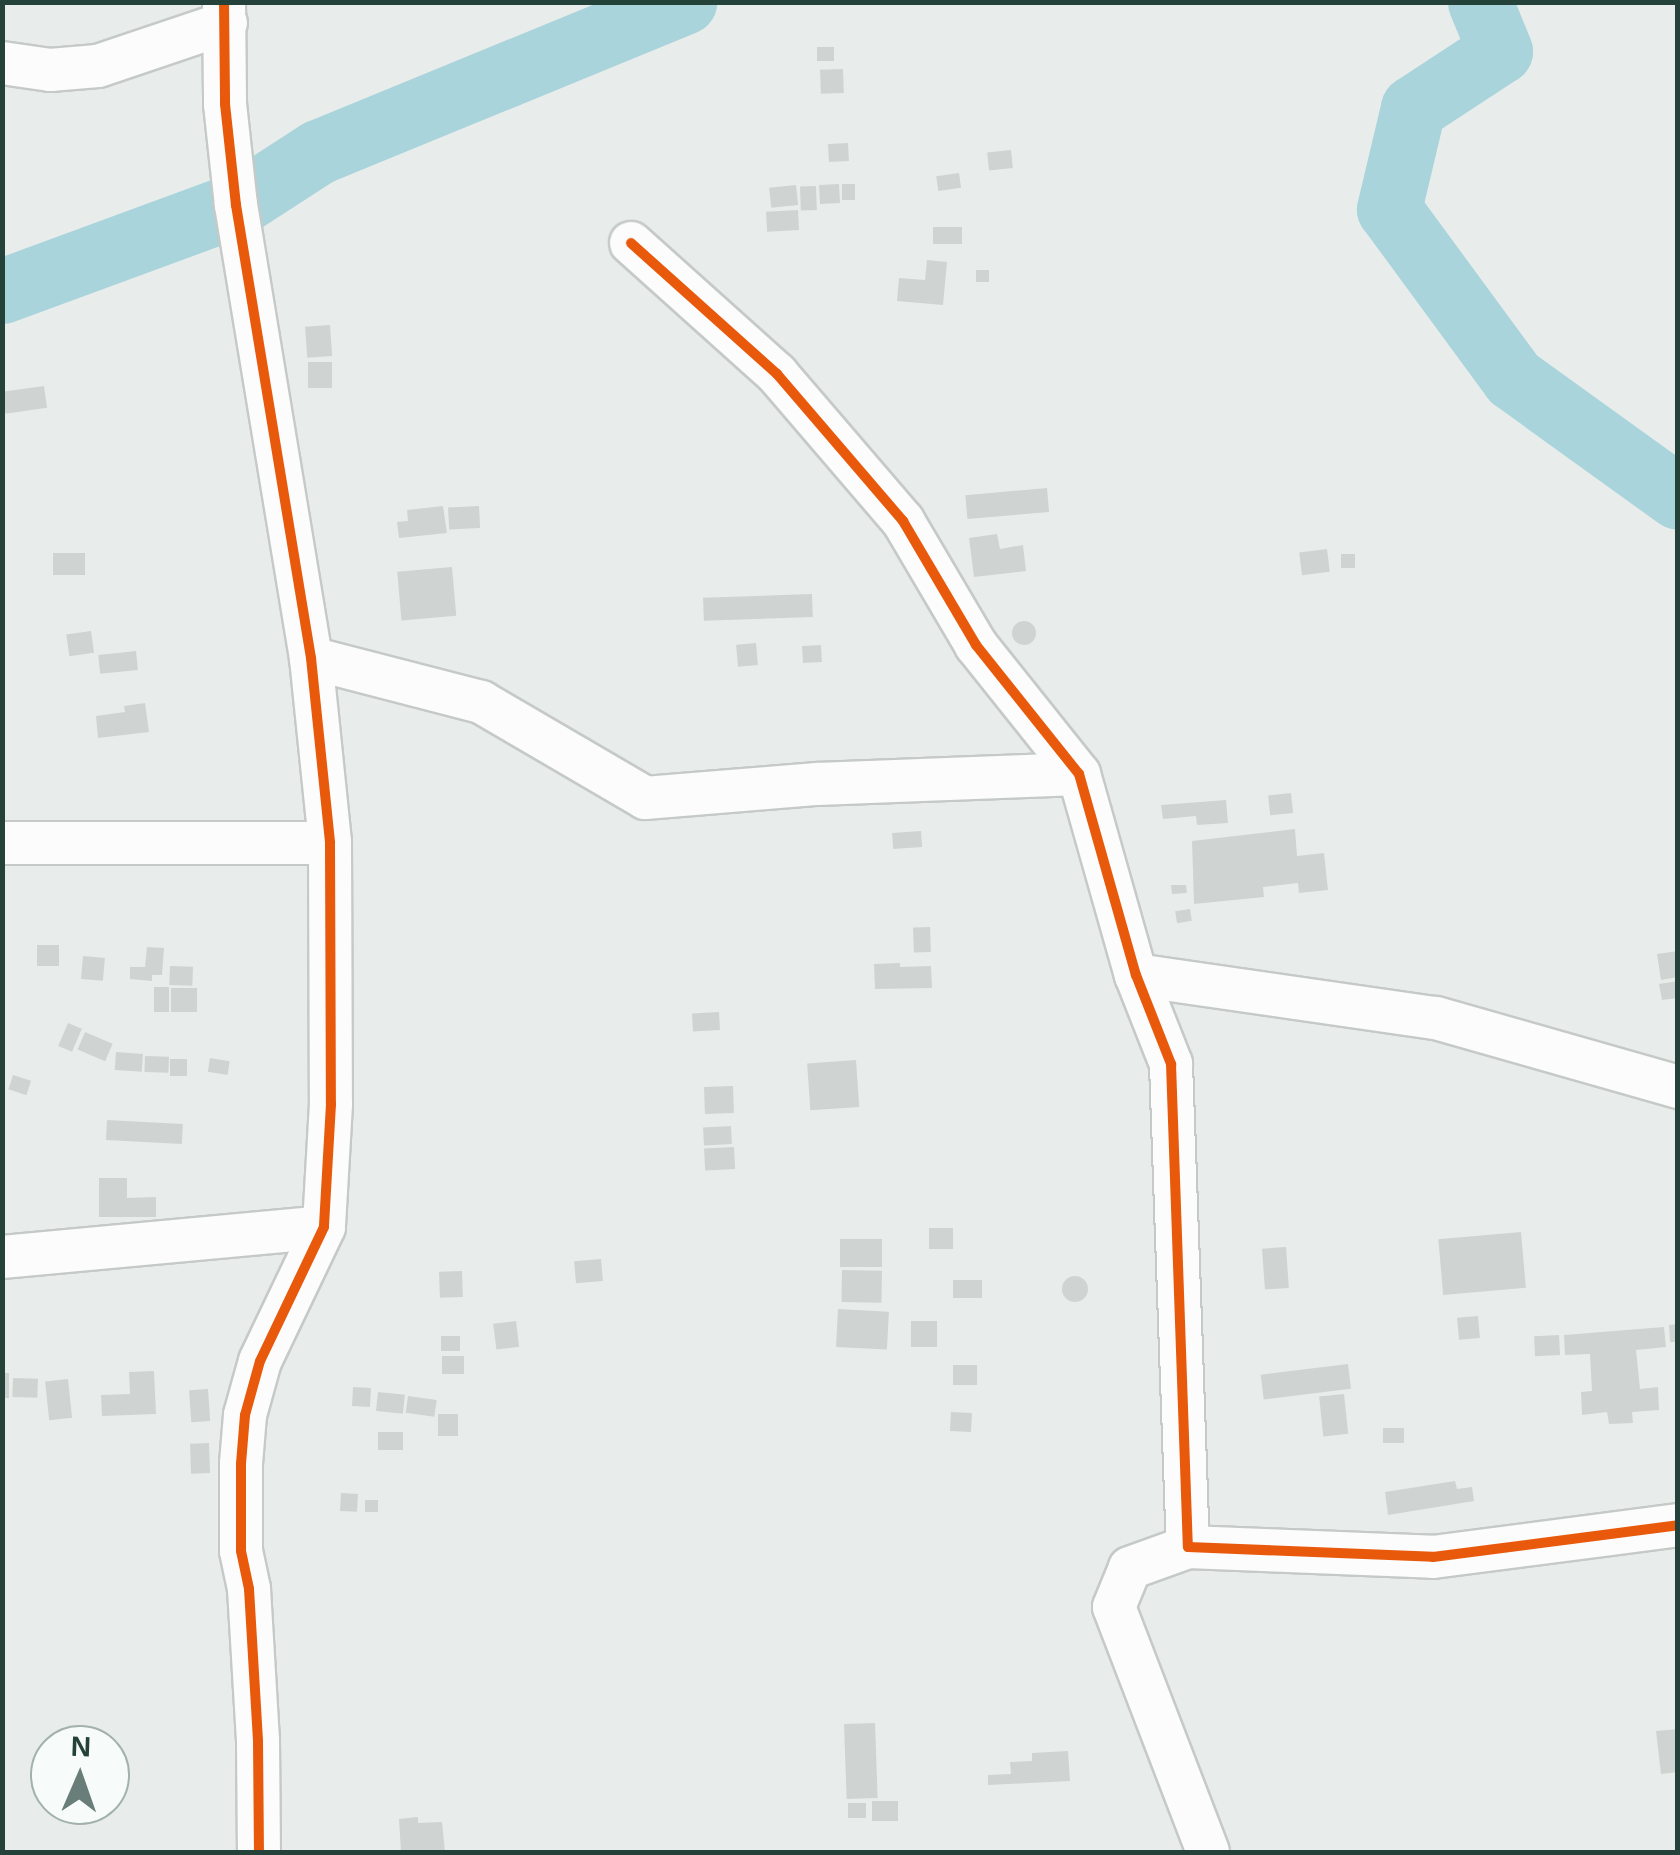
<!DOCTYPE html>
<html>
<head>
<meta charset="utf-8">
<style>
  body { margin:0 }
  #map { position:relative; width:1680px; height:1855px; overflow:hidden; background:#e8edeb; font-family:Arial,sans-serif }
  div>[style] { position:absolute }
  .river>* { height:65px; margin:-32.5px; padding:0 32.5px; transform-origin:32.5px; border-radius:32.5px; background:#a9d4db }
  .building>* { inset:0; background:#cfd4d2; transform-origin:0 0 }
  .round { border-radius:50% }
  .roads { filter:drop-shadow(2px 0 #c5cac8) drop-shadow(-2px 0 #c5cac8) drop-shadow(0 2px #c5cac8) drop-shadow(0 -2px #c5cac8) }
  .minor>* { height:42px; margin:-21px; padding:0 21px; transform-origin:21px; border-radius:21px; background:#fcfcfc }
  .cycleway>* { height:10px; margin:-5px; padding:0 5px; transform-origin:5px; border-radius:5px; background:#e8590c }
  span { translate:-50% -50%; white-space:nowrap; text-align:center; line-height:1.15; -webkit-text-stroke:10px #f7fbf9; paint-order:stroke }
  .frame { position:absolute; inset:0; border:5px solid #24423a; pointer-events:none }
  .north { position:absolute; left:30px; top:1725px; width:100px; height:100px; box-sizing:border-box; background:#f7fbf9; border:2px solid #a3b1ad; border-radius:50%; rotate:2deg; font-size:28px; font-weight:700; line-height:40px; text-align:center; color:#24423a }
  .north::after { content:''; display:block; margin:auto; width:35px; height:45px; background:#697e78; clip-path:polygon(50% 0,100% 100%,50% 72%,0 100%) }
</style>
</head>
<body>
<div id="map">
  <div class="river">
    <i style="left:1480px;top:2px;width:53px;rotate:67.8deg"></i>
    <i style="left:1500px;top:51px;width:104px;rotate:146.8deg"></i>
    <i style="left:1413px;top:108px;width:104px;rotate:103.4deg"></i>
    <i style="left:1389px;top:209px;width:210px;rotate:53.7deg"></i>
    <i style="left:1513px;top:378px;width:203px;rotate:35.8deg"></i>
    <i style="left:2px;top:291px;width:249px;rotate:-20.2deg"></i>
    <i style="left:236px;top:205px;width:98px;rotate:-32.9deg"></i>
    <i style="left:318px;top:152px;width:396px;rotate:-22.3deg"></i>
  </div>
  <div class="building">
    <i style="left:834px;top:47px;width:14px;height:17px;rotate:90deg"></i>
    <i style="left:843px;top:69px;width:24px;height:23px;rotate:88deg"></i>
    <i style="left:848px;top:143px;width:18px;height:20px;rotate:87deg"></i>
    <i style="left:1011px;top:150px;width:18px;height:24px;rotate:84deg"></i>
    <i style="left:959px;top:173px;width:15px;height:23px;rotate:82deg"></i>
    <i style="left:839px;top:184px;width:19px;height:20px;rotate:87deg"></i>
    <i style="left:842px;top:184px;width:13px;height:16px"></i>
    <i style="left:796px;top:185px;width:20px;height:27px;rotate:84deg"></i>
    <i style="left:816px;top:186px;width:24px;height:16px;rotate:88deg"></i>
    <i style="left:798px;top:210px;width:20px;height:32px;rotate:87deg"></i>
    <i style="left:933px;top:227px;width:29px;height:17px"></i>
    <i style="clip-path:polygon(927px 260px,947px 262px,943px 305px,897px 301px,899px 278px,925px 280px)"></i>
    <i style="left:976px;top:270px;width:13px;height:12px"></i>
    <i style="left:330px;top:325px;width:31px;height:25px;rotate:86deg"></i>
    <i style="left:308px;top:362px;width:24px;height:26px"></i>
    <i style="left:44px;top:386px;width:22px;height:42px;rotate:82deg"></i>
    <i style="left:1047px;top:488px;width:24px;height:82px;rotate:85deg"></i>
    <i style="clip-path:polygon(443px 506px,447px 533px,399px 538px,397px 522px,408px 521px,407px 510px)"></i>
    <i style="left:479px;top:506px;width:22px;height:31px;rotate:87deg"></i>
    <i style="clip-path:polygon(997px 534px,1000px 549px,1023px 545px,1026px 571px,974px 577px,969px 538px)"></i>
    <i style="left:1327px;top:549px;width:23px;height:28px;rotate:83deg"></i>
    <i style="left:85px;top:553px;width:22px;height:32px;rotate:90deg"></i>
    <i style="left:1341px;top:554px;width:14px;height:14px"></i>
    <i style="left:452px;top:567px;width:49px;height:55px;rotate:85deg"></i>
    <i style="left:812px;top:594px;width:23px;height:109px;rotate:88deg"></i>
    <i class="round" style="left:1012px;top:621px;width:24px;height:24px"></i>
    <i style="left:91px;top:631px;width:22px;height:25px;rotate:82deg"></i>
    <i style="left:756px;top:643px;width:22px;height:20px;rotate:85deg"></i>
    <i style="left:821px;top:645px;width:17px;height:19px;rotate:87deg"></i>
    <i style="left:136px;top:651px;width:19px;height:38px;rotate:84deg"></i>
    <i style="clip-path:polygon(145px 703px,149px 732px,98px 738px,96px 716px,125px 712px,124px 706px)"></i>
    <i style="left:1291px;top:793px;width:20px;height:23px;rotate:84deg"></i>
    <i style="clip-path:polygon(1226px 800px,1228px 823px,1197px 825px,1196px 816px,1163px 819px,1161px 805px)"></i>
    <i style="clip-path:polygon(1295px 829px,1297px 856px,1324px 853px,1328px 890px,1299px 893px,1298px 883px,1263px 887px,1264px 897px,1194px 904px,1192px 841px)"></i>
    <i style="left:921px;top:831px;width:16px;height:29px;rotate:86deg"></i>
    <i style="clip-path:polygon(1171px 885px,1186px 885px,1187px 893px,1172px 894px)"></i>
    <i style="left:1190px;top:909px;width:12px;height:15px;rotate:81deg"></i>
    <i style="left:930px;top:927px;width:25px;height:17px;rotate:88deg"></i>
    <i style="left:37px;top:945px;width:22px;height:21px"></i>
    <i style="clip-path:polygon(147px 947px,164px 948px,162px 975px,152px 975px,152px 981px,130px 979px,130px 967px,145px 967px)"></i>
    <i style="clip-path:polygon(1678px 951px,1678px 977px,1661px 980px,1657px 954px)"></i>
    <i style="left:83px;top:956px;width:22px;height:23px;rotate:5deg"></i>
    <i style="clip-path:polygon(900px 963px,900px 967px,931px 966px,932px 988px,875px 989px,874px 964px)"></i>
    <i style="left:170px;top:966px;width:23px;height:19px;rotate:2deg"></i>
    <i style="clip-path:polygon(1678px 981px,1678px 998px,1662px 1000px,1659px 984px)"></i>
    <i style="left:154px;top:987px;width:15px;height:25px"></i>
    <i style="left:171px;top:988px;width:26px;height:24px"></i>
    <i style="left:719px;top:1012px;width:18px;height:27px;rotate:87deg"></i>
    <i style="left:68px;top:1023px;width:15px;height:25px;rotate:23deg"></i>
    <i style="left:85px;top:1032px;width:30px;height:19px;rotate:23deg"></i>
    <i style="left:116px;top:1052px;width:27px;height:18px;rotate:4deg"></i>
    <i style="left:145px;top:1056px;width:24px;height:16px;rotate:2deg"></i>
    <i style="left:210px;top:1058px;width:20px;height:14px;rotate:9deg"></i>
    <i style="left:170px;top:1059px;width:17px;height:17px"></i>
    <i style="left:856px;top:1060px;width:47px;height:49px;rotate:86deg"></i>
    <i style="left:13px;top:1075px;width:19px;height:15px;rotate:18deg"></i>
    <i style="left:733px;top:1086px;width:27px;height:29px;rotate:88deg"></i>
    <i style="left:107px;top:1120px;width:76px;height:20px;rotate:3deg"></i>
    <i style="left:731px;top:1126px;width:18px;height:28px;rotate:87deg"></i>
    <i style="left:734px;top:1147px;width:22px;height:30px;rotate:87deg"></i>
    <i style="clip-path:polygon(99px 1178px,127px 1178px,127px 1198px,156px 1197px,156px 1217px,99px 1217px)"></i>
    <i style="left:929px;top:1228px;width:24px;height:21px"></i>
    <i style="left:1521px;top:1232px;width:56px;height:83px;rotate:85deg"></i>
    <i style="left:840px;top:1239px;width:42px;height:28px"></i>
    <i style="left:1286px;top:1247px;width:41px;height:24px;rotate:86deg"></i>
    <i style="left:601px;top:1259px;width:22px;height:27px;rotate:85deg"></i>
    <i style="left:842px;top:1270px;width:40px;height:32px;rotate:1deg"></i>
    <i style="left:462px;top:1271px;width:26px;height:23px;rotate:88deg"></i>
    <i class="round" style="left:1062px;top:1276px;width:26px;height:26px"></i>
    <i style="left:953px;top:1280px;width:29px;height:18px"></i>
    <i style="left:838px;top:1309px;width:51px;height:38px;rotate:3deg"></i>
    <i style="left:1478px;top:1316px;width:22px;height:21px;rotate:85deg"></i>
    <i style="left:516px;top:1321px;width:26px;height:23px;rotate:83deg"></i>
    <i style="left:911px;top:1321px;width:26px;height:26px"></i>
    <i style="clip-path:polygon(1678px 1324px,1678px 1342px,1670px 1342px,1669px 1325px)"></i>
    <i style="clip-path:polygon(1664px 1327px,1666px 1347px,1636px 1350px,1640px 1389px,1658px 1387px,1659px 1410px,1632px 1412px,1633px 1423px,1609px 1424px,1607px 1412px,1582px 1415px,1581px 1392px,1592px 1391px,1590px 1354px,1565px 1355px,1564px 1335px)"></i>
    <i style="left:1559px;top:1335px;width:20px;height:25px;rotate:87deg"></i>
    <i style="left:441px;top:1336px;width:19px;height:15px"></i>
    <i style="left:442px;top:1356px;width:22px;height:18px"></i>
    <i style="left:1348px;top:1364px;width:25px;height:88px;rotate:83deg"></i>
    <i style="left:953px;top:1365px;width:24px;height:20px"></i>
    <i style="clip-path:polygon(154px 1371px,156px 1414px,102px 1416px,101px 1395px,130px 1394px,129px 1372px)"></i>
    <i style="left:2px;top:1373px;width:7px;height:25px"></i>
    <i style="left:13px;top:1378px;width:25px;height:19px;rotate:2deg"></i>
    <i style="left:68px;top:1379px;width:39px;height:23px;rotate:84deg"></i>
    <i style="left:353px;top:1387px;width:18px;height:19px;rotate:3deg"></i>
    <i style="left:208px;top:1389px;width:32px;height:19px;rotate:86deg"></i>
    <i style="left:378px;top:1392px;width:27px;height:19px;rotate:6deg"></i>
    <i style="left:1344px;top:1394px;width:40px;height:25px;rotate:84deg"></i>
    <i style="left:408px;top:1396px;width:29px;height:17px;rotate:8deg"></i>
    <i style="left:951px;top:1412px;width:21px;height:19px;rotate:3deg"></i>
    <i style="left:438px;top:1414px;width:20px;height:22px"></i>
    <i style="left:1383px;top:1428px;width:21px;height:15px"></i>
    <i style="left:403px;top:1432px;width:18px;height:25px;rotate:90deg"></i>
    <i style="left:209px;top:1443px;width:30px;height:19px;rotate:88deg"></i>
    <i style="clip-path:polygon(1455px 1481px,1457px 1489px,1472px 1487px,1474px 1501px,1388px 1515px,1385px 1492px)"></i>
    <i style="left:341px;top:1493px;width:17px;height:18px;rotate:3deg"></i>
    <i style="left:365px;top:1500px;width:13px;height:12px"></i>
    <i style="left:875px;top:1723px;width:75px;height:31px;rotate:88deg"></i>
    <i style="clip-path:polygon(1678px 1729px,1678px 1772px,1661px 1774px,1656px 1731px)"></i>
    <i style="clip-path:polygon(1068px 1751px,1070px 1781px,988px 1785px,988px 1775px,1011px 1774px,1010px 1762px,1032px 1761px,1032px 1753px)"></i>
    <i style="left:872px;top:1801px;width:26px;height:20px"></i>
    <i style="left:848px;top:1803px;width:18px;height:15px"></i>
    <i style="clip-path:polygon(418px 1817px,418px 1823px,442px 1822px,445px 1852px,401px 1852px,399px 1819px)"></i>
  </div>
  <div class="roads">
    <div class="minor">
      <i style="left:224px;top:2px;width:102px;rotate:89.4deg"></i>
      <i style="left:225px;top:104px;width:102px;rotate:83.8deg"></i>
      <i style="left:236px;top:205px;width:459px;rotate:80.6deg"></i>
      <i style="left:311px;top:658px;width:186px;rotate:84.1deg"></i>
      <i style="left:330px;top:843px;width:261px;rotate:89.8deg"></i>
      <i style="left:331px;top:1104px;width:123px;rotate:93.3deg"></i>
      <i style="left:324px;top:1227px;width:148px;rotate:115.5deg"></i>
      <i style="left:260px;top:1361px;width:56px;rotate:105.5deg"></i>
      <i style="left:245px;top:1415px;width:49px;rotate:94.7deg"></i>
      <i style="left:241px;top:1464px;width:87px;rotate:90deg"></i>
      <i style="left:241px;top:1551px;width:39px;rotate:78deg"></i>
      <i style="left:249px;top:1589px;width:152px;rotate:86.6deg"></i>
      <i style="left:258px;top:1741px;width:111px;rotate:89.5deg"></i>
      <i style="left:2px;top:63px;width:49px;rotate:8.3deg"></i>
      <i style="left:50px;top:70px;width:48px;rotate:-4.8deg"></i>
      <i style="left:98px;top:66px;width:135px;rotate:-18.6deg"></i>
      <i style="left:631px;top:243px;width:196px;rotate:41.9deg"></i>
      <i style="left:777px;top:374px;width:194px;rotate:49.4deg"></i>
      <i style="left:903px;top:521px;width:144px;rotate:59.5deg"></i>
      <i style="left:976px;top:645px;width:165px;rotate:51.4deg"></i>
      <i style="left:1079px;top:774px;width:209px;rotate:74.2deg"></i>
      <i style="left:1136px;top:975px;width:96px;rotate:68.5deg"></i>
      <i style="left:1171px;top:1064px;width:483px;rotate:88deg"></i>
      <i style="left:1188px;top:1547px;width:245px;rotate:2.3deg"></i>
      <i style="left:1433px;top:1557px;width:247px;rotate:-7.4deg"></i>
      <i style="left:311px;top:658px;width:176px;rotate:14.5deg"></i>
      <i style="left:481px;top:702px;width:190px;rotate:30.3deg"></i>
      <i style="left:645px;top:798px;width:173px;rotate:-4.7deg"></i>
      <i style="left:817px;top:784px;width:262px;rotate:-2.2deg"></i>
      <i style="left:2px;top:843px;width:328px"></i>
      <i style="left:1136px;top:975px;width:303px;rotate:8.2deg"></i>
      <i style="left:1436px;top:1018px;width:252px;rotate:15.9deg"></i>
      <i style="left:2px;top:1257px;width:323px;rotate:-5.3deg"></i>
      <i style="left:1188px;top:1547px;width:62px;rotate:160.1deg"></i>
      <i style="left:1130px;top:1568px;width:42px;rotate:112.3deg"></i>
      <i style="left:1114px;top:1607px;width:262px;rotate:69deg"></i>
    </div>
  </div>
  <div class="cycleway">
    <i style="left:224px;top:2px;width:102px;rotate:89.4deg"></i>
    <i style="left:225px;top:104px;width:102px;rotate:83.8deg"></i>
    <i style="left:236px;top:205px;width:459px;rotate:80.6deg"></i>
    <i style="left:311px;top:658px;width:186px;rotate:84.1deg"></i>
    <i style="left:330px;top:843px;width:261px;rotate:89.8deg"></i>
    <i style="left:331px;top:1104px;width:123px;rotate:93.3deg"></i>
    <i style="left:324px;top:1227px;width:148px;rotate:115.5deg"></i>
    <i style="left:260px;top:1361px;width:56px;rotate:105.5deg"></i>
    <i style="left:245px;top:1415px;width:49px;rotate:94.7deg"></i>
    <i style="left:241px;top:1464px;width:87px;rotate:90deg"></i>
    <i style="left:241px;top:1551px;width:39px;rotate:78deg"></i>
    <i style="left:249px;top:1589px;width:152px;rotate:86.6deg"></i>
    <i style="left:258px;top:1741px;width:111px;rotate:89.5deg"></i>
    <i style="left:631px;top:243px;width:196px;rotate:41.9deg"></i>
    <i style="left:777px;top:374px;width:194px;rotate:49.4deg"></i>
    <i style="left:903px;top:521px;width:144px;rotate:59.5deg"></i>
    <i style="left:976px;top:645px;width:165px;rotate:51.4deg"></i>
    <i style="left:1079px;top:774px;width:209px;rotate:74.2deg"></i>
    <i style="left:1136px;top:975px;width:96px;rotate:68.5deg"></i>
    <i style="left:1171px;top:1064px;width:483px;rotate:88deg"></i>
    <i style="left:1188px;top:1547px;width:245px;rotate:2.3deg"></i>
    <i style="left:1433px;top:1557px;width:247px;rotate:-7.4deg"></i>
  </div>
  <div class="frame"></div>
  <div class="north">N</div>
</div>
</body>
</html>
